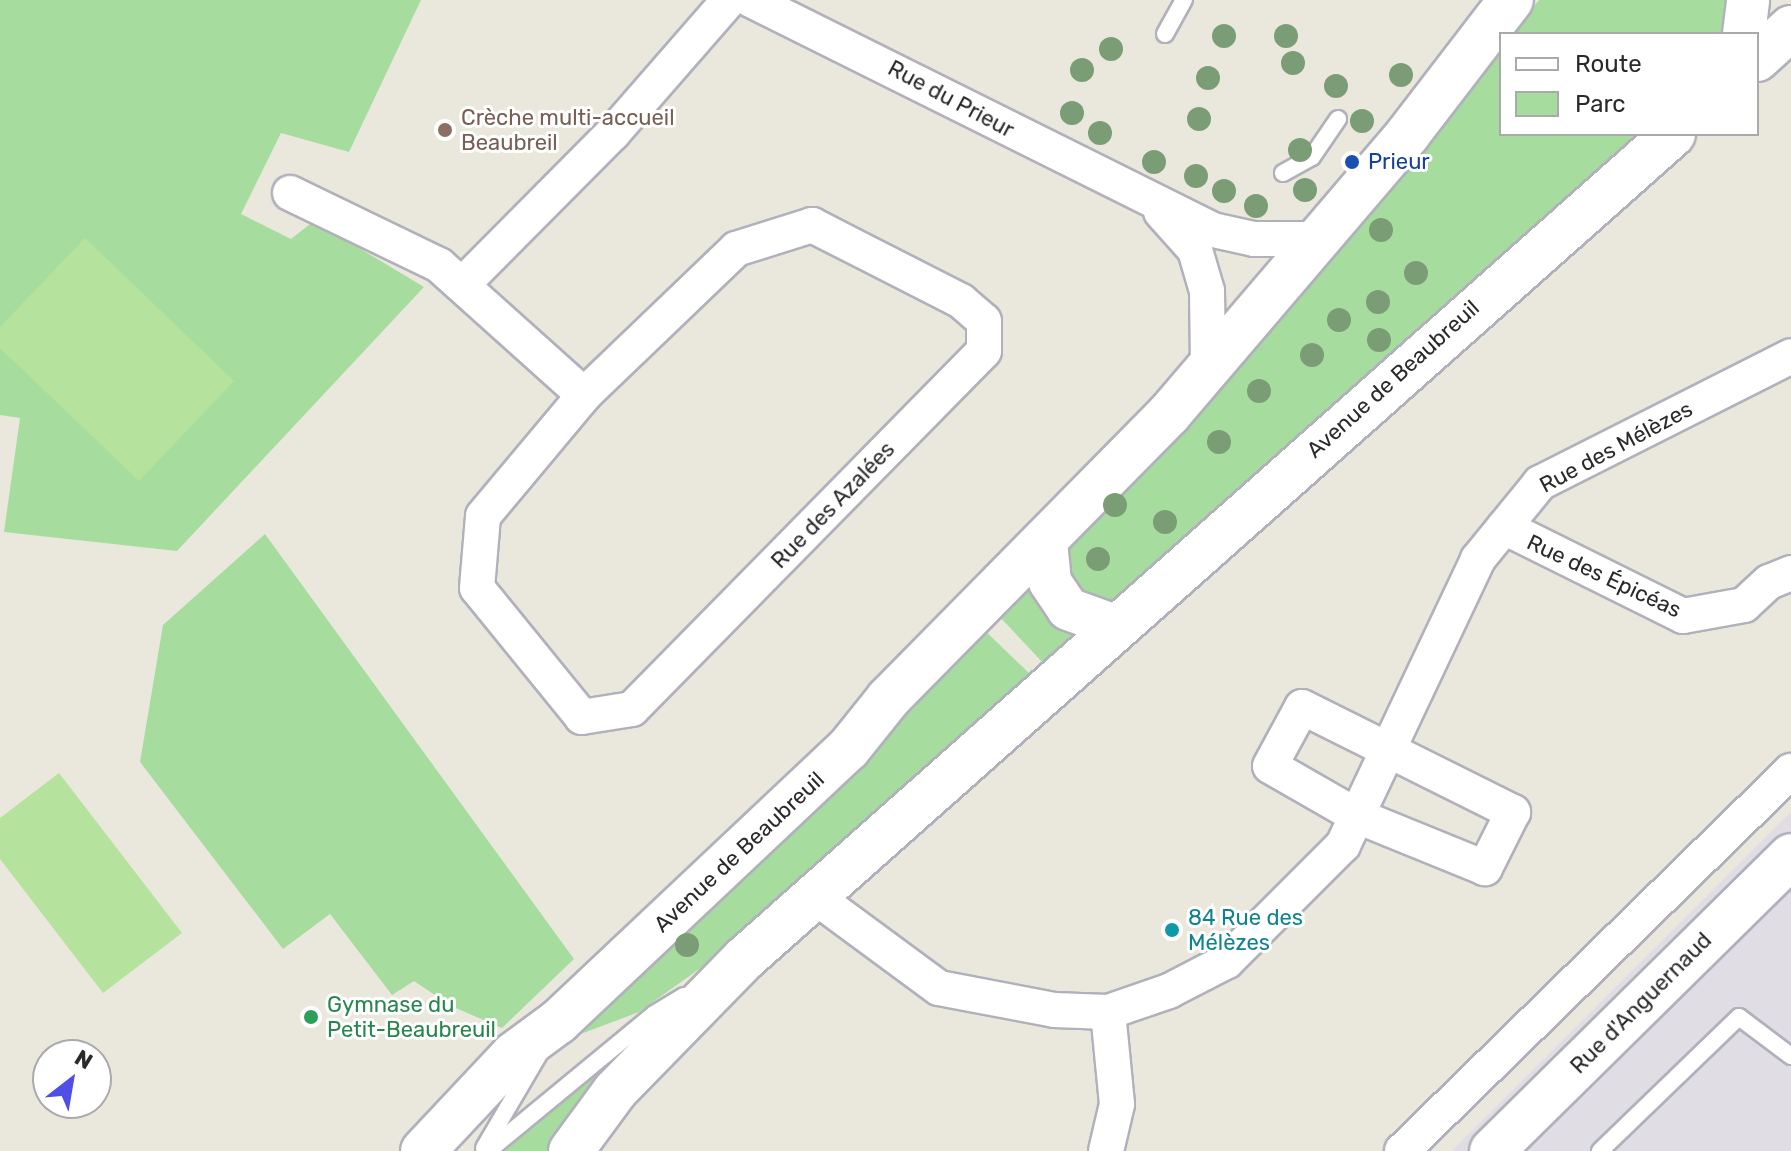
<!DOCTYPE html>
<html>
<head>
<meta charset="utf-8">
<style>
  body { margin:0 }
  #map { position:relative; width:1791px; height:1151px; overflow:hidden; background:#eae8dd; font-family:Rubik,sans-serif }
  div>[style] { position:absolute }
  .industrial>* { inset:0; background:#e0dde4 }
  .green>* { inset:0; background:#a7dc9f }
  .pitch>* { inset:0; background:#b5e29c }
  .roads { filter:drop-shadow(2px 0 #b1b1bc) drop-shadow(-2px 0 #b1b1bc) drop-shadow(0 2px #b1b1bc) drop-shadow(0 -2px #b1b1bc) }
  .service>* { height:16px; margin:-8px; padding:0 8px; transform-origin:8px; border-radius:8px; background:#fff }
  .minor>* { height:34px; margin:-17px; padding:0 17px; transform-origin:17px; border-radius:17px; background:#fff }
  .tertiary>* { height:42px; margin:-21px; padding:0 21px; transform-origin:21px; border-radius:21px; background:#fff }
  .secondary>* { height:44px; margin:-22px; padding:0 22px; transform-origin:22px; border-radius:22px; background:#fff }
  .trees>* { width:24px; height:24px; margin:-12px; border-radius:50%; background:#7b9d76 }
  .dots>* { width:22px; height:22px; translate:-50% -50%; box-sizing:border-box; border:4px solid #fff; border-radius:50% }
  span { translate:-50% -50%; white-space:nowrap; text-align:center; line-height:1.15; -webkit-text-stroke:6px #fff; paint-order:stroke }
  .street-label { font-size:22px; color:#2a2a2a }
  .education-label { font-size:22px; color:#785e54 }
  .left { translate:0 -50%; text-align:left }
  .transit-label { font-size:22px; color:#164399 }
  .culture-label { font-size:22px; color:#0d838f }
  .leisure-label { font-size:22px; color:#27864d }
  .legend { position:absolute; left:1499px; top:32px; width:260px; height:104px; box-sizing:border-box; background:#fff; border:2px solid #aaa; margin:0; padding:10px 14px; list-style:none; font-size:24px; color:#2a2a2a }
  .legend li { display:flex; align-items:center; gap:16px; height:40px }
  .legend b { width:40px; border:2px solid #aaa }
  .north { position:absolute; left:32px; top:1039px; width:80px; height:80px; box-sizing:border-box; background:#fff; border:2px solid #aaa; border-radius:50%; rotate:31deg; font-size:22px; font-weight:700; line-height:32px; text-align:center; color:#2a2a2a }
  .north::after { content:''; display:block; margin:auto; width:28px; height:36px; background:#514de8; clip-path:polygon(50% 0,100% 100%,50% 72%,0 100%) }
</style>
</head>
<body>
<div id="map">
  <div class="industrial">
    <i style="clip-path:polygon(1791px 812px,1791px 1151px,1452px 1151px)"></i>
  </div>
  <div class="green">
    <i style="clip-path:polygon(0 0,421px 0,349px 152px,281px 133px,241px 214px,291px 239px,314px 221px,424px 287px,177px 551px,4px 532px,20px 418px,0 415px)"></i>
    <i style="clip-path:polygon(1539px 0,1729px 0,1726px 34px,1511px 34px)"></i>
    <i style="clip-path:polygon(1501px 46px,1501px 134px,1644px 134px,1127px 595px,1101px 605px,1078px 600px,1059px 566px,1068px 542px)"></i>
    <i style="clip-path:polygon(265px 534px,574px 959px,502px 1028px,451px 1006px,414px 981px,392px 995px,330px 914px,283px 949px,140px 762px,163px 625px)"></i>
    <i style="clip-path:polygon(1034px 577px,1079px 634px,1045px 665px,998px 615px)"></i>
    <i style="clip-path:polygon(979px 625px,1032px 676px,716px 957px,639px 1012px,565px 1040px)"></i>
    <i style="clip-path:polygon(673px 1015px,559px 1151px,505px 1151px,600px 1069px)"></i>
  </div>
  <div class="pitch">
    <i style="clip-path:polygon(85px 238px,234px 381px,139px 481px,0 348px,0 327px)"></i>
    <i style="clip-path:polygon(59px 773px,182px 933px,103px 993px,0 859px,0 818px)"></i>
  </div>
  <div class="roads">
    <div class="service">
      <i style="left:1165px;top:34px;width:39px;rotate:-61deg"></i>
      <i style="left:1283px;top:173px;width:33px;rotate:-29deg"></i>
      <i style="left:1312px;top:157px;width:46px;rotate:-55.6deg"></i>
      <i style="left:484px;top:1148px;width:113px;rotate:-59.6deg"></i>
      <i style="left:488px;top:1151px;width:215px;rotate:-39.5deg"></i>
      <i style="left:654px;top:1014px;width:35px;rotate:-31deg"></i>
      <i style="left:1600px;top:1151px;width:193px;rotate:-44deg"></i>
      <i style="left:1739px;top:1017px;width:65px;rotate:36.9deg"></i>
    </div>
    <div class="minor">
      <i style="left:751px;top:0;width:516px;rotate:26.47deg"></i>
      <i style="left:1213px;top:230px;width:42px;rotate:12.4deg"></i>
      <i style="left:1254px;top:239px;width:62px"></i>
      <i style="left:290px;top:193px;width:165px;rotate:25.8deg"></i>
      <i style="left:439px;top:265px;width:195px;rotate:41.9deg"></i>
      <i style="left:584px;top:395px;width:211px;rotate:-43.8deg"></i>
      <i style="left:736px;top:249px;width:80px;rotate:-17.5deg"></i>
      <i style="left:812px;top:225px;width:167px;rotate:27deg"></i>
      <i style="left:961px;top:301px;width:30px;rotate:41deg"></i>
      <i style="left:984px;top:321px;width:30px;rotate:90deg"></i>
      <i style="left:984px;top:351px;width:502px;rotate:134.52deg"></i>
      <i style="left:632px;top:709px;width:51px;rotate:170.9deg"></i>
      <i style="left:582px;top:717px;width:166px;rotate:-129.1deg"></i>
      <i style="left:477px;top:588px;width:72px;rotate:-85.2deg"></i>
      <i style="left:483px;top:516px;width:158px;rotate:-50.1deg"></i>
      <i style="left:1161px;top:212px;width:51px;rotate:48.2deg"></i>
      <i style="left:1195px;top:250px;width:43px;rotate:73.7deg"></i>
      <i style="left:1207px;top:291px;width:76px;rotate:89.2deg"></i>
      <i style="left:463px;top:284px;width:213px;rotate:-45.2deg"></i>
      <i style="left:613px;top:133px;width:176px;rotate:-48.9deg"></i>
      <i style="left:1504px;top:527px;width:200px;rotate:26.4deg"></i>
      <i style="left:1683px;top:616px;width:62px;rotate:-10.2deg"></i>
      <i style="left:1744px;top:605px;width:34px;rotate:-43deg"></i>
      <i style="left:1769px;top:582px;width:24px;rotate:-22deg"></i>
      <i style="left:1302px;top:707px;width:236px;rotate:26.5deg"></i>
      <i style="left:1513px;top:812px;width:63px;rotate:116.6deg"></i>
      <i style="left:1485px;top:868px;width:138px;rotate:-157.9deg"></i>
      <i style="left:1357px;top:816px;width:100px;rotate:-150.1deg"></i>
      <i style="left:1270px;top:766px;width:67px;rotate:-61.5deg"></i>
      <i style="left:814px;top:896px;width:155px;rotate:36.4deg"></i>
      <i style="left:939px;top:988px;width:117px;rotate:10.8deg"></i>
      <i style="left:1054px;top:1010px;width:54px;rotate:2.1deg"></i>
      <i style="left:1108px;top:1012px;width:65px;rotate:-19deg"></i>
      <i style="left:1169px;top:991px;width:65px;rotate:-27.3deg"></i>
      <i style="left:1227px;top:961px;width:164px;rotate:-45deg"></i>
      <i style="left:1343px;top:845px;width:316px;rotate:-64.7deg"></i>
      <i style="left:1478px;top:559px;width:98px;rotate:-50.8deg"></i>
      <i style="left:1540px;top:483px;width:281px;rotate:-26.8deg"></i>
      <i style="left:1106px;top:1151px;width:48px;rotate:-76.8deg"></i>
      <i style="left:1117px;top:1104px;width:92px;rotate:-95.6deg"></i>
      <i style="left:1402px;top:1151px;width:544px;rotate:-44.33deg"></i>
    </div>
    <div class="tertiary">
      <i style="left:1744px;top:34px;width:34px;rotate:-83deg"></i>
      <i style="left:1046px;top:542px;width:40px;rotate:84.3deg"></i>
      <i style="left:1050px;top:582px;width:32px;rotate:56deg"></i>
      <i style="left:1068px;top:609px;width:50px;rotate:19.9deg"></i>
    </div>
    <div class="secondary">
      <i style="left:1757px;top:59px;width:46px;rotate:-42.4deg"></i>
      <i style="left:423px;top:1151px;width:132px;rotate:-46.8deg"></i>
      <i style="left:513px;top:1055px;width:56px;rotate:-36.3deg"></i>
      <i style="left:558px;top:1022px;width:398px;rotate:-43.3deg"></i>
      <i style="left:848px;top:749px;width:64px;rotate:-51.3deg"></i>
      <i style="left:888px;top:699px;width:400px;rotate:-45.4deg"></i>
      <i style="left:1169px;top:414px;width:368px;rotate:-49.5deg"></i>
      <i style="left:1408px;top:134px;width:169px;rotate:-52.5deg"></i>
      <i style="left:571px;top:1151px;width:74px;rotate:-53.7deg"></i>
      <i style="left:615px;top:1091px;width:186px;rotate:-45.7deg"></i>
      <i style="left:745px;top:958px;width:1241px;rotate:-41.6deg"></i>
      <i style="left:1492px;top:1151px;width:420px;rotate:-44.6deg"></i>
    </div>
  </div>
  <div class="trees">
    <i style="left:1224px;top:36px"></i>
    <i style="left:1286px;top:36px"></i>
    <i style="left:1111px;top:49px"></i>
    <i style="left:1293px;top:63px"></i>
    <i style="left:1082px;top:70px"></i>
    <i style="left:1401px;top:75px"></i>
    <i style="left:1208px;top:78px"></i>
    <i style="left:1336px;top:86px"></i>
    <i style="left:1072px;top:113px"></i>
    <i style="left:1199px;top:119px"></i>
    <i style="left:1362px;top:121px"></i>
    <i style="left:1100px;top:133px"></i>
    <i style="left:1300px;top:150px"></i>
    <i style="left:1154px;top:162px"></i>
    <i style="left:1196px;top:176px"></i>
    <i style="left:1305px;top:190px"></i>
    <i style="left:1224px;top:191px"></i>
    <i style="left:1256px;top:206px"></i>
    <i style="left:1381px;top:230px"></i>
    <i style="left:1416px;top:273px"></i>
    <i style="left:1378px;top:302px"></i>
    <i style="left:1339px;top:320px"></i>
    <i style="left:1379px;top:340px"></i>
    <i style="left:1312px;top:355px"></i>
    <i style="left:1259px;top:391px"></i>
    <i style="left:1219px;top:442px"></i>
    <i style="left:1115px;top:505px"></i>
    <i style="left:1165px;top:522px"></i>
    <i style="left:1098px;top:559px"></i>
    <i style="left:687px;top:945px"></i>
  </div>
  <div class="dots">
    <i style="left:445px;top:130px;background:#8d6e63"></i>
    <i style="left:1352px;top:162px;background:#1a4fb4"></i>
    <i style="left:1172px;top:930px;background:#0f9aa8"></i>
    <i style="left:311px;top:1017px;background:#2e9e5b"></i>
  </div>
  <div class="street-label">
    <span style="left:951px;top:99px;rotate:28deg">Rue du Prieur</span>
    <span style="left:1393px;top:379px;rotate:-42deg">Avenue de Beaubreuil</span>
    <span style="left:1616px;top:447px;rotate:-28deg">Rue des Mélèzes</span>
    <span style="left:833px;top:505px;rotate:-46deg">Rue des Azalées</span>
    <span style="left:1604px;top:576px;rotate:25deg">Rue des Épicéas</span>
    <span style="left:739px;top:852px;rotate:-43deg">Avenue de Beaubreuil</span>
    <span style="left:1641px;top:1003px;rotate:-45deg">Rue d'Anguernaud</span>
  </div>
  <div class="education-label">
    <span class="left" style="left:461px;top:130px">Crèche multi-accueil<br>Beaubreil</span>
  </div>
  <div class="transit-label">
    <span class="left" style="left:1368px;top:162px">Prieur</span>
  </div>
  <div class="culture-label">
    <span class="left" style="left:1188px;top:930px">84 Rue des<br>Mélèzes</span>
  </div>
  <div class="leisure-label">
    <span class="left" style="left:327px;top:1017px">Gymnase du<br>Petit-Beaubreuil</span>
  </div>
  <ul class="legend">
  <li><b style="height:10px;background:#fff"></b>Route</li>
  <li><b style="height:22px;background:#a7dc9f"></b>Parc</li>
  </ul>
  <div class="north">N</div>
</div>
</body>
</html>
